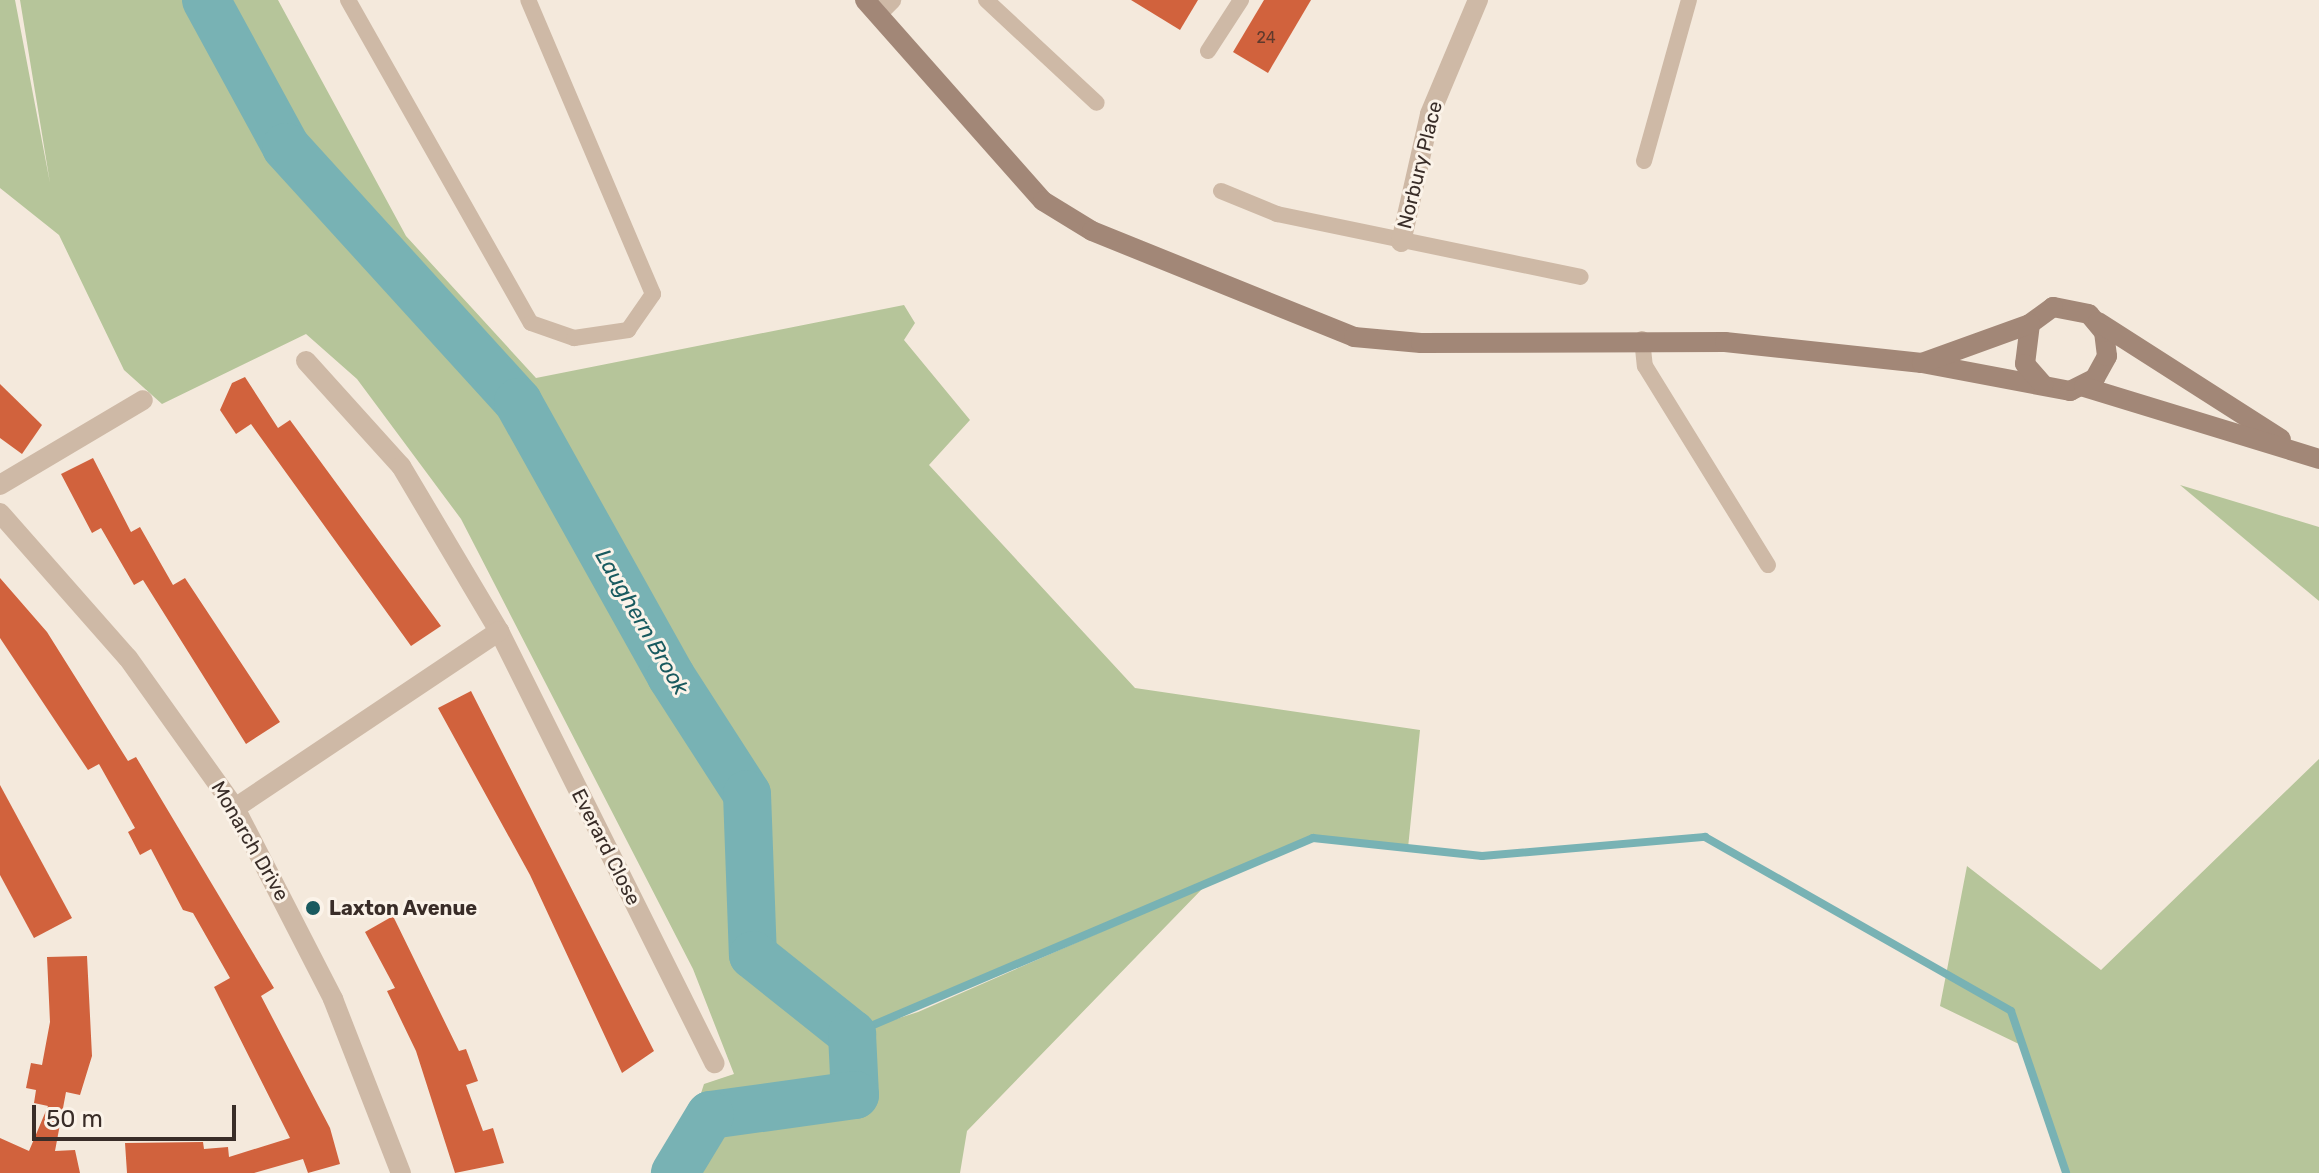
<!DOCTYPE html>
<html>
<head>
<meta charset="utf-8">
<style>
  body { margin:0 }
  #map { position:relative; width:2319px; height:1173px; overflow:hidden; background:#f4e9dc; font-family:Rubik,sans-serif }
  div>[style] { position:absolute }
  .green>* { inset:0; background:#b6c59a }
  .stream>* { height:8px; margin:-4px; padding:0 4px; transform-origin:4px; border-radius:4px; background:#78b2b4 }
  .river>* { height:48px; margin:-24px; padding:0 24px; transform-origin:24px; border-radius:24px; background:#78b2b4 }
  .building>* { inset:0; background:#d1623d }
  .lane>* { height:16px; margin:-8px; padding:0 8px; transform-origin:8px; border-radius:8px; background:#ceb9a6 }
  .street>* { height:20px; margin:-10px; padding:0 10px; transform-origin:10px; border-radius:10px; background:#ceb9a6 }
  .secondary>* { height:20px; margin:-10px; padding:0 10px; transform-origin:10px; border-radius:10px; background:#a28777 }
  .dots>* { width:22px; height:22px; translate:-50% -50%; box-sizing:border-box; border:4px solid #fbf3e9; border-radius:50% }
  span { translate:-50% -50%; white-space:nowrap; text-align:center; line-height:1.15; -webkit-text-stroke:6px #fbf3e9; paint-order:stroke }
  .number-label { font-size:16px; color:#5f3a2d }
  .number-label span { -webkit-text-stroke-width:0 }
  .street-label { font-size:20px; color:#392d28 }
  .poi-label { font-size:20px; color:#392d28; font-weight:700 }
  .left { translate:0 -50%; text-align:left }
  .water-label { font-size:22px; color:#195a5f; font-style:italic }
  .scale { position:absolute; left:32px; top:1105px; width:204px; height:36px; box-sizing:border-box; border:4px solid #392d28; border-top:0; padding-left:10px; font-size:24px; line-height:28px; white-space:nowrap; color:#392d28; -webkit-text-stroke:6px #fbf3e9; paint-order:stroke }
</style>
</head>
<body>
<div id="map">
  <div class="green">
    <i style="clip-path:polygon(evenodd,0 0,15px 0,50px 183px,20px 0,278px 0,406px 236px,536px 378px,904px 305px,915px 323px,904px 340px,970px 420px,929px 465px,1135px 688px,1420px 730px,1408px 848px,1313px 838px,1204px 887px,967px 1131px,960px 1173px,675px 1173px,704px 1084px,734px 1074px,693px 969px,461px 519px,357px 379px,306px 334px,162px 404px,124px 370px,59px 235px,0 188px,0 0,1135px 917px,918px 1012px,865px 1029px,1134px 916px,1135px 917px)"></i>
    <i style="clip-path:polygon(2180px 485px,2319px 527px,2319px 601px)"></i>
    <i style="clip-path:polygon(2319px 759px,2319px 1173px,2066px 1173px,2023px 1046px,1940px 1006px,1967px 866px,2101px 970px)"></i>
  </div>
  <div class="stream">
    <i style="left:852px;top:1034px;width:501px;rotate:-23.03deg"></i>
    <i style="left:1313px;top:838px;width:170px;rotate:6.1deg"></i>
    <i style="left:1482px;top:856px;width:224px;rotate:-4.9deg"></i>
    <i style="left:1705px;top:837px;width:352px;rotate:29.6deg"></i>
    <i style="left:2011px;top:1011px;width:171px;rotate:71.2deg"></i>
  </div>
  <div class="river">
    <i style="left:206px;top:0;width:167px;rotate:61.4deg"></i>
    <i style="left:286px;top:147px;width:345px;rotate:47.7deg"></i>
    <i style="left:518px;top:402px;width:314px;rotate:60.8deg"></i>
    <i style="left:671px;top:676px;width:140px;rotate:57.2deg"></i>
    <i style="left:747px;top:794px;width:161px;rotate:87.9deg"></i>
    <i style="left:753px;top:955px;width:127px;rotate:38.6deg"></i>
    <i style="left:852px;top:1034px;width:61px;rotate:87.2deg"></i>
    <i style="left:855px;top:1095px;width:146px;rotate:172.1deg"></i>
    <i style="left:710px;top:1115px;width:68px;rotate:121.1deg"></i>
  </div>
  <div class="building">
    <i style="clip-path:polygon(1131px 0,1198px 0,1180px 30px)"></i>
    <i style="clip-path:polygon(1264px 0,1311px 0,1268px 73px,1233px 52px)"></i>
    <i style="clip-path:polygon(245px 377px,278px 428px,290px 420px,441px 626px,411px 646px,251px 424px,236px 434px,220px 410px,232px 383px)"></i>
    <i style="clip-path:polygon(0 384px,42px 425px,22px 454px,0 438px)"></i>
    <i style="clip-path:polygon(93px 458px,131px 532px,140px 527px,173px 585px,185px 578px,280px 722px,246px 744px,143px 580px,134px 585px,101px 528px,92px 533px,61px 474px)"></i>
    <i style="clip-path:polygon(0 578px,47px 632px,128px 761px,136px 757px,274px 988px,261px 996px,330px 1128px,340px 1164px,308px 1173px,303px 1159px,254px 1173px,127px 1173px,125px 1143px,203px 1142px,204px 1149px,228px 1147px,229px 1157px,290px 1138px,214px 987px,230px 978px,193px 913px,183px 910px,151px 849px,140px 855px,128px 832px,135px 828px,99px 764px,88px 770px,0 638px)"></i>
    <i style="clip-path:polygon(471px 691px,654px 1051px,622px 1073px,530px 875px,438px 708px)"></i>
    <i style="clip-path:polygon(0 785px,72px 918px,34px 938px,0 875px)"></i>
    <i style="clip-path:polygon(393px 916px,459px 1051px,466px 1049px,478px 1081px,466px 1085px,483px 1131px,493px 1128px,504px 1163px,455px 1173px,416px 1051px,387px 991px,395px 988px,365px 932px)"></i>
    <i style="clip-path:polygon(87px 956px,92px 1056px,80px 1095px,66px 1092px,55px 1151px,75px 1150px,80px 1173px,0 1173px,0 1138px,29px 1151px,48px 1106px,34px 1103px,36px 1090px,26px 1088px,31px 1063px,42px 1065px,50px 1022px,47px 957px)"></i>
  </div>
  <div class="lane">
    <i style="left:348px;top:0;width:371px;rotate:60.5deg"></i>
    <i style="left:531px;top:323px;width:46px;rotate:19.2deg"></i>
    <i style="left:574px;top:338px;width:55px;rotate:-8.4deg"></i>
    <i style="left:628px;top:330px;width:44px;rotate:-55.2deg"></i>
    <i style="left:653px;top:294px;width:319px;rotate:-113deg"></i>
    <i style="left:986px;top:0;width:151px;rotate:42.9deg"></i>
    <i style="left:1208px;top:51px;width:61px;rotate:-57.1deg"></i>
    <i style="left:1644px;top:161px;width:167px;rotate:-74.4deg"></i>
    <i style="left:1221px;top:191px;width:61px;rotate:22.3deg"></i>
    <i style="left:1277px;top:214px;width:310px;rotate:11.7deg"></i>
    <i style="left:1642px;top:339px;width:27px;rotate:84deg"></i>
    <i style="left:1645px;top:366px;width:234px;rotate:58.3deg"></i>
  </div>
  <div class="street">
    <i style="left:880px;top:11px;width:16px;rotate:-45deg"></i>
    <i style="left:1401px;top:242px;width:131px;rotate:-77.2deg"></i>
    <i style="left:1430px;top:114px;width:124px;rotate:-67.2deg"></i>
    <i style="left:306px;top:361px;width:142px;rotate:47.9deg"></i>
    <i style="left:401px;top:466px;width:192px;rotate:59.3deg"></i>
    <i style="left:499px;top:631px;width:483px;rotate:63.5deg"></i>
    <i style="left:0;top:485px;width:166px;rotate:-30.7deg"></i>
    <i style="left:0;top:513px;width:193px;rotate:48.6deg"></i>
    <i style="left:128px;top:658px;width:184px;rotate:54.5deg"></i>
    <i style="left:235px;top:808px;width:215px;rotate:62.8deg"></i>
    <i style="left:333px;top:999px;width:187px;rotate:68.7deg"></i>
    <i style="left:235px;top:808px;width:318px;rotate:-33.8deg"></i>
  </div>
  <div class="secondary">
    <i style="left:865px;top:0;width:268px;rotate:48.5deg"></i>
    <i style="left:1043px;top:201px;width:57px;rotate:31.5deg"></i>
    <i style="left:1092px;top:231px;width:283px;rotate:22deg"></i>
    <i style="left:1354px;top:337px;width:67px;rotate:5.1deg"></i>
    <i style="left:1421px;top:343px;width:304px;rotate:-0.2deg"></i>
    <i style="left:1725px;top:342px;width:198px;rotate:6.1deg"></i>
    <i style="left:1922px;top:363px;width:151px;rotate:10.7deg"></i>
    <i style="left:2070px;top:391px;width:28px;rotate:-27deg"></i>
    <i style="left:2095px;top:378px;width:25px;rotate:-61deg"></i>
    <i style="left:2107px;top:356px;width:24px;rotate:-97deg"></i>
    <i style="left:2104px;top:332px;width:23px;rotate:-130deg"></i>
    <i style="left:2089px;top:314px;width:37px;rotate:-169deg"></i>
    <i style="left:2053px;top:307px;width:29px;rotate:144deg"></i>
    <i style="left:2030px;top:324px;width:40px;rotate:97.1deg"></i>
    <i style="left:2025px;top:364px;width:28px;rotate:49deg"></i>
    <i style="left:2098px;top:322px;width:217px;rotate:32.6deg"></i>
    <i style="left:1922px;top:363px;width:115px;rotate:-19.9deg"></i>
    <i style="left:2084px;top:387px;width:246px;rotate:17deg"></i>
  </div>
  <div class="dots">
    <i style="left:313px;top:908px;background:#195a5f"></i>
  </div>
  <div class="number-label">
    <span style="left:1266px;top:38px">24</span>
  </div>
  <div class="street-label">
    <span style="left:1420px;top:165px;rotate:-76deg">Norbury Place</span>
    <span style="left:250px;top:841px;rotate:60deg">Monarch Drive</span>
    <span style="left:606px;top:847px;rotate:63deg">Everard Close</span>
  </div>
  <div class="poi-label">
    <span class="left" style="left:329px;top:908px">Laxton Avenue</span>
  </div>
  <div class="water-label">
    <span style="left:642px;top:622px;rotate:60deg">Laughern Brook</span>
  </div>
  <div class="scale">50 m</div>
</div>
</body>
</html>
